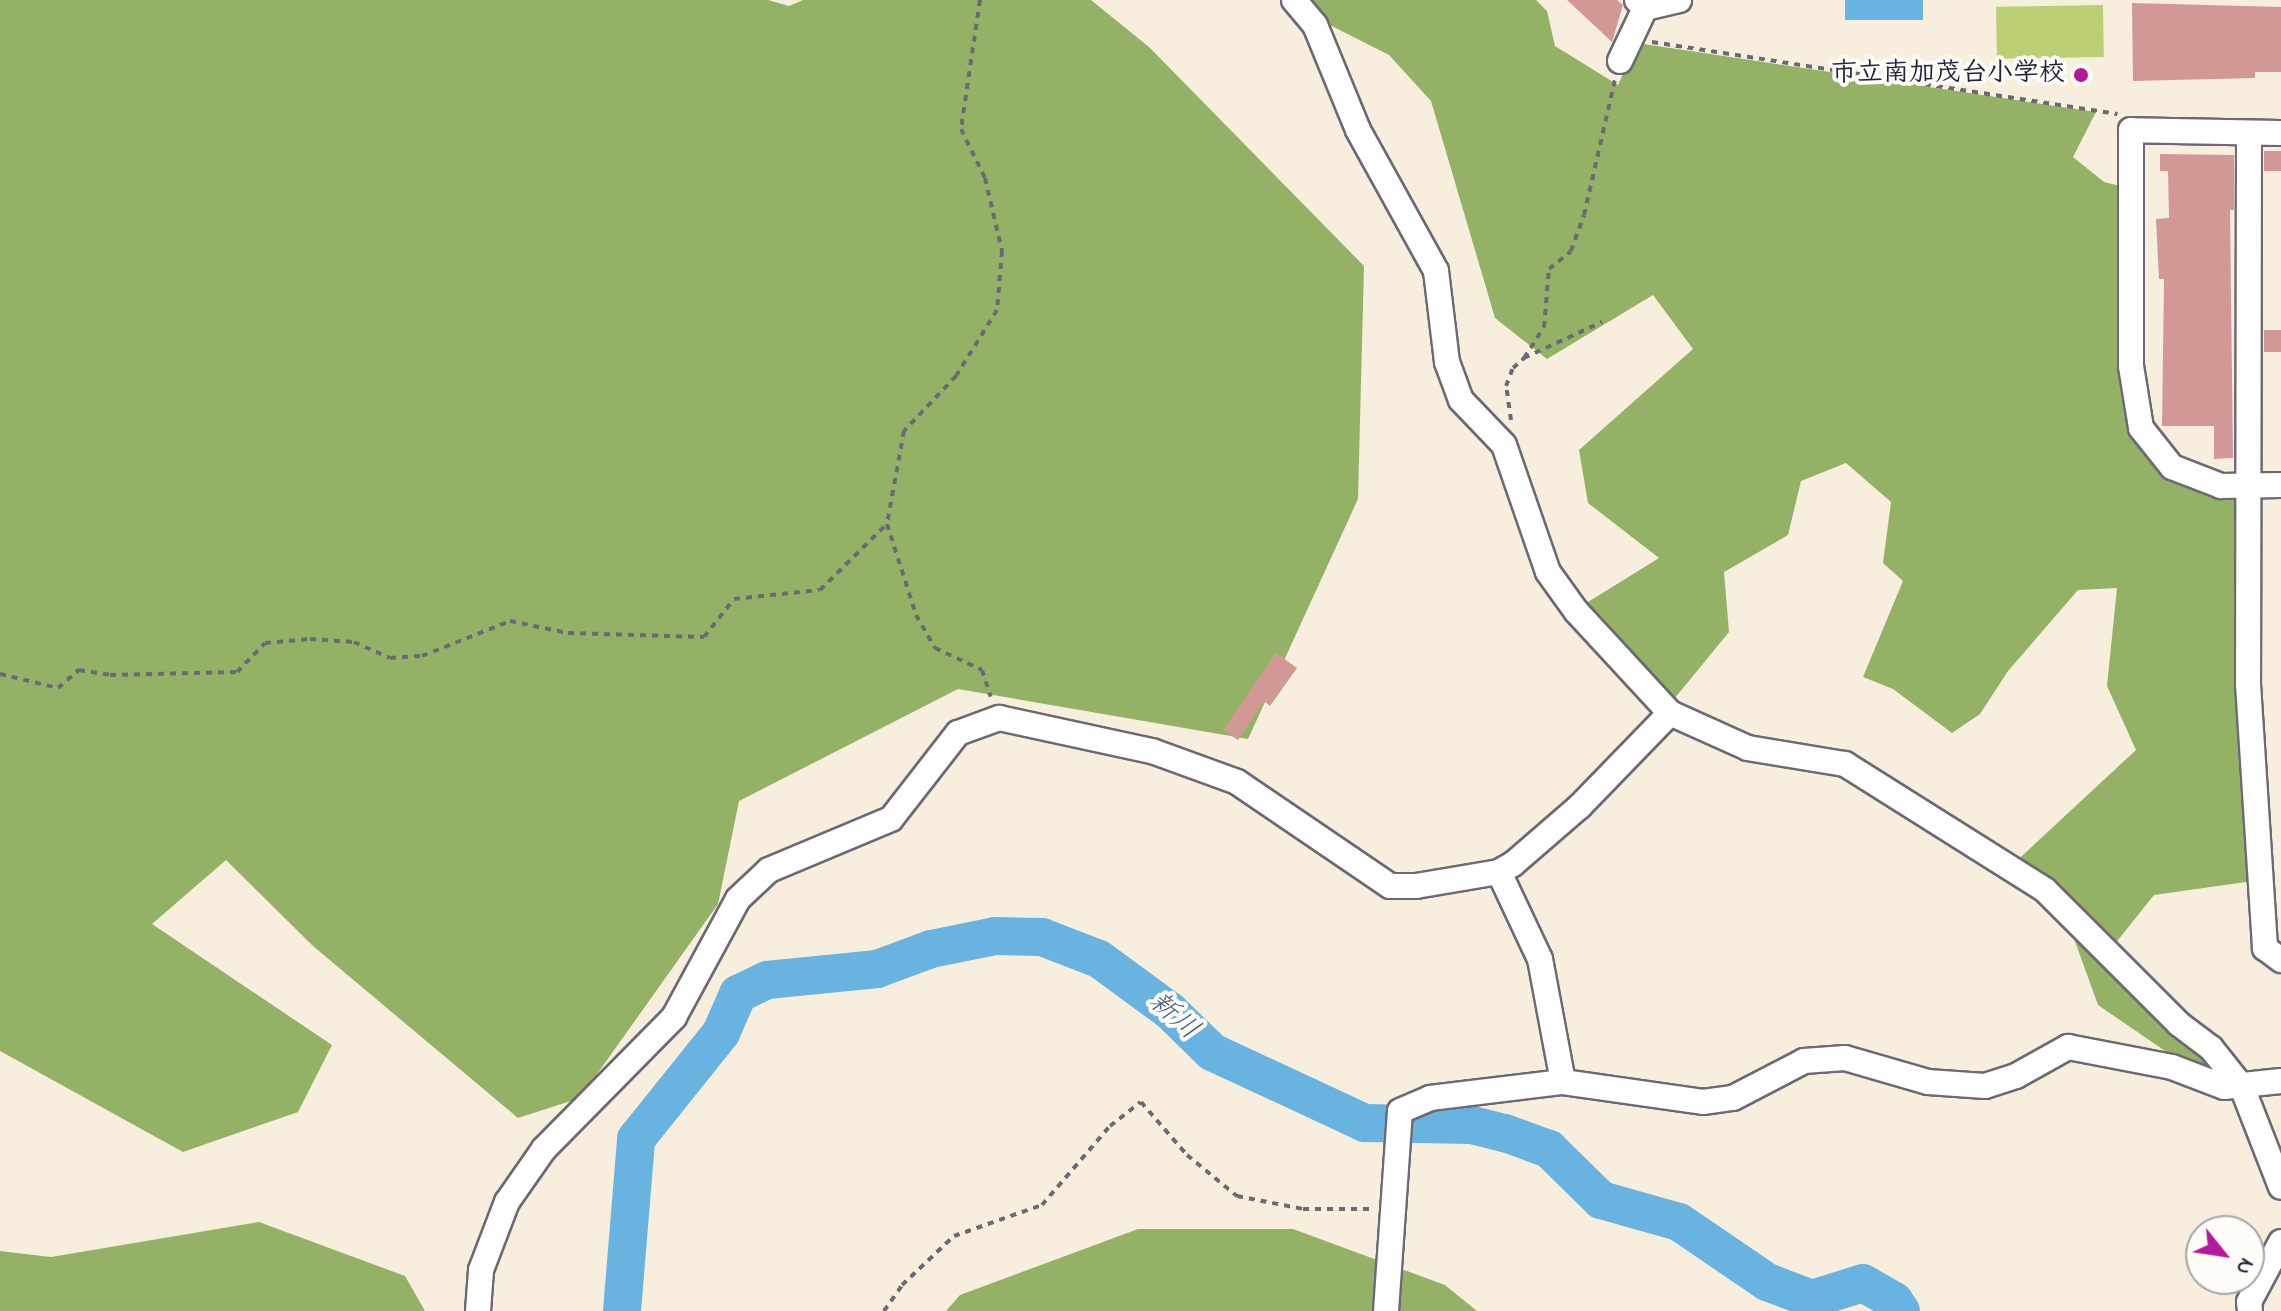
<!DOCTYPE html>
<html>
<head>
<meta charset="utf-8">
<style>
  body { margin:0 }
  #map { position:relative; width:2281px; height:1311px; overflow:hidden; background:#f8eede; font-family:"Indie Flower","Klee One",sans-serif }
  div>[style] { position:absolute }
  .green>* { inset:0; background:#bbd074; transform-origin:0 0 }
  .forest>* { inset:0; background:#94b266 }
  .water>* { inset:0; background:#69b3e1; transform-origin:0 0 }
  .river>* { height:38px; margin:-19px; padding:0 19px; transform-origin:19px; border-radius:19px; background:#69b3e1 }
  .building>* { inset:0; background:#d29896; transform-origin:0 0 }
  .path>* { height:4px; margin-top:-2px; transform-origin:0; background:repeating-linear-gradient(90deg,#6d6974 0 6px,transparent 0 12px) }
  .roads { filter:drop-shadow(2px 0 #6d6974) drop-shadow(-2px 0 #6d6974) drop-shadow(0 2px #6d6974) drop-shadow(0 -2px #6d6974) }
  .street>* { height:24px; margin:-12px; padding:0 12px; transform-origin:12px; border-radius:12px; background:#fff }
  .dots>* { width:22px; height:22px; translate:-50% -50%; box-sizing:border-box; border:4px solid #fdfcf7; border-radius:50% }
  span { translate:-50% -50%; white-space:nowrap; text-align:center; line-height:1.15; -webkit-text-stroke:8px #fdfcf7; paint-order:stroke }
  .poi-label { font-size:26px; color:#22223b; font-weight:700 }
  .right { translate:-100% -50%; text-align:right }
  .water-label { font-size:28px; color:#3e5c7d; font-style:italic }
  .north { position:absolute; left:2185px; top:1215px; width:80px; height:80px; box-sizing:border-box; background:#fdfcf7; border:2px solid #a5a5ac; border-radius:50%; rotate:120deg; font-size:22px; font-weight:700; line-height:32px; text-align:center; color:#22223b }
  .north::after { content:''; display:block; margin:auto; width:28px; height:36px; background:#b5179e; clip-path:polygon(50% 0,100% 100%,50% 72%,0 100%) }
</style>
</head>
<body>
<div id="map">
  <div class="green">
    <i style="left:2103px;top:5px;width:52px;height:107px;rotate:89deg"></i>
  </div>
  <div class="forest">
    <i style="clip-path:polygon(0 0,768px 0,789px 6px,803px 0,1091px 0,1149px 47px,1364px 266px,1358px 499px,1248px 739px,958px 689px,739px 801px,718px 904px,580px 1098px,518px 1118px,313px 946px,226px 860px,152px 924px,332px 1045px,298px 1112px,183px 1152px,0 1051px)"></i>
    <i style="clip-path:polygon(1300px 0,1536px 0,1547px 11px,1555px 46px,1618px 85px,1637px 43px,2096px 112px,2073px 157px,2104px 182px,2124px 187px,2124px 396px,2130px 425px,2144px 452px,2169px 477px,2200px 493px,2229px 495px,2240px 505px,2253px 881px,2154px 895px,2110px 950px,2011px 866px,2136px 750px,2107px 686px,2117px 588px,2078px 590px,2008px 671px,1980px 714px,1952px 733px,1893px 689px,1863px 677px,1903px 581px,1883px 563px,1891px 502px,1846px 463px,1801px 481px,1788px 535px,1724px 572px,1729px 632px,1670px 704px,1580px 607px,1659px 558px,1588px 503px,1579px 450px,1693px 349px,1653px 295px,1547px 359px,1495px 318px,1431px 101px,1389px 55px,1312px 16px)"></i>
    <i style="clip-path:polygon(2068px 922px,2222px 1074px,2184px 1064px,2098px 1005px)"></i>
    <i style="clip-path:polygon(259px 1222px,405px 1276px,425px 1311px,0 1311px,0 1251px,51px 1257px)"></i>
    <i style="clip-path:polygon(1138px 1229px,1293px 1229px,1445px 1285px,1477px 1311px,946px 1311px,960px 1295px)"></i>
  </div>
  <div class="water">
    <i style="left:1845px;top:0;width:78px;height:20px"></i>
  </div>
  <div class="river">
    <i style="left:622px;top:1311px;width:173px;rotate:-85.3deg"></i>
    <i style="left:636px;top:1139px;width:136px;rotate:-51.3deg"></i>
    <i style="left:721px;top:1033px;width:43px;rotate:-66.4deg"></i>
    <i style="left:738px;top:994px;width:32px;rotate:-26deg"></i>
    <i style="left:767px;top:980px;width:111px;rotate:-5.7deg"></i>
    <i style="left:877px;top:969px;width:58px;rotate:-20.3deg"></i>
    <i style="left:931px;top:949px;width:65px;rotate:-11.5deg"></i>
    <i style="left:995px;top:936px;width:47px;rotate:1.2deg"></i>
    <i style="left:1042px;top:937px;width:61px;rotate:21.1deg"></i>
    <i style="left:1099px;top:959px;width:88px;rotate:36.2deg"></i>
    <i style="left:1170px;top:1011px;width:59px;rotate:44.3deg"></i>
    <i style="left:1212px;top:1052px;width:169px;rotate:24.9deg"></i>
    <i style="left:1365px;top:1123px;width:107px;rotate:1.1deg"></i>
    <i style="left:1472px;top:1125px;width:34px;rotate:14deg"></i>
    <i style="left:1505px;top:1133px;width:47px;rotate:20deg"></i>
    <i style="left:1549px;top:1149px;width:73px;rotate:44.4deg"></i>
    <i style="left:1601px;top:1200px;width:81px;rotate:15.8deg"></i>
    <i style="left:1679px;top:1222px;width:107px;rotate:34.3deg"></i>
    <i style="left:1767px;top:1282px;width:48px;rotate:20.7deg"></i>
    <i style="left:1812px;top:1299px;width:53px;rotate:-17.4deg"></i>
    <i style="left:1863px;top:1283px;width:36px;rotate:30deg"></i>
    <i style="left:1894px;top:1301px;width:12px;rotate:55deg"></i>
  </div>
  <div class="building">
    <i style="clip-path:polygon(1567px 0,1617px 0,1623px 5px,1612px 42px)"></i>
    <i style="clip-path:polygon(2132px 3px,2281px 7px,2281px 72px,2255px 72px,2255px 78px,2133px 81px)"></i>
    <i style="left:2281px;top:151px;width:20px;height:17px;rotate:90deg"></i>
    <i style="clip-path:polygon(2160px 154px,2234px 155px,2234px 210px,2230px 210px,2233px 458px,2214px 459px,2214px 426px,2162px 426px,2164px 279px,2159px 279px,2156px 219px,2169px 218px,2168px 171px,2160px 171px)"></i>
    <i style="left:2264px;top:330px;width:17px;height:22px"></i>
    <i style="clip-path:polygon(1276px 653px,1297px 668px,1270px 706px,1264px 701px,1238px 740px,1223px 730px)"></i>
  </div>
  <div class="path">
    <i style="left:980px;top:0;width:130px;rotate:98.4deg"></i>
    <i style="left:961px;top:129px;width:55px;rotate:63.9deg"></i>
    <i style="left:985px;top:178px;width:75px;rotate:76.9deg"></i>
    <i style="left:1002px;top:251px;width:59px;rotate:94.8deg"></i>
    <i style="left:997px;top:310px;width:78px;rotate:121.8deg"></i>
    <i style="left:956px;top:376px;width:76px;rotate:133.4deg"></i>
    <i style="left:904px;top:431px;width:95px;rotate:100.4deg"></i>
    <i style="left:887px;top:524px;width:96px;rotate:72.3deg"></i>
    <i style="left:916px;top:615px;width:38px;rotate:60deg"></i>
    <i style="left:935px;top:648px;width:52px;rotate:25.1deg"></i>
    <i style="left:982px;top:670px;width:28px;rotate:72deg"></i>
    <i style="left:1652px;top:42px;width:471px;rotate:8.8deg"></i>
    <i style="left:1524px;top:358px;width:37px;rotate:-57deg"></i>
    <i style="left:1544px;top:327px;width:58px;rotate:-85.1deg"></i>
    <i style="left:1549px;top:269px;width:28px;rotate:-39deg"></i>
    <i style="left:1571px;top:251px;width:38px;rotate:-70deg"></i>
    <i style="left:1584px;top:215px;width:139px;rotate:-77.1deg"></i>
    <i style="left:1511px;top:420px;width:34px;rotate:-98deg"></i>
    <i style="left:1506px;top:386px;width:19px;rotate:-69deg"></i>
    <i style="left:1513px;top:368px;width:15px;rotate:-42deg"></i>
    <i style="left:1524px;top:358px;width:86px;rotate:-24.8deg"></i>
    <i style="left:0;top:674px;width:60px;rotate:13.6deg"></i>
    <i style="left:58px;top:688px;width:28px;rotate:-41deg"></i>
    <i style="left:79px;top:670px;width:31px;rotate:9deg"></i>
    <i style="left:110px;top:675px;width:127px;rotate:-1.4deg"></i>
    <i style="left:237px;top:672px;width:40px;rotate:-46deg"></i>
    <i style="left:265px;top:643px;width:45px;rotate:-5.1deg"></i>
    <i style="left:310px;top:639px;width:44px;rotate:3.9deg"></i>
    <i style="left:354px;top:642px;width:39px;rotate:24deg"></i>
    <i style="left:390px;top:658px;width:32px;rotate:-4deg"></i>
    <i style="left:422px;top:656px;width:95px;rotate:-21.7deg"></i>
    <i style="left:510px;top:621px;width:59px;rotate:11.7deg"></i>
    <i style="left:568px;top:633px;width:136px;rotate:1.7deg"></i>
    <i style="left:704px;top:637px;width:48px;rotate:-51.7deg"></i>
    <i style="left:734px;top:599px;width:86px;rotate:-6deg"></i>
    <i style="left:820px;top:590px;width:94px;rotate:-44.6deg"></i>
    <i style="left:884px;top:1311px;width:32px;rotate:-55deg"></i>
    <i style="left:902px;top:1285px;width:71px;rotate:-43.3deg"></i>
    <i style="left:954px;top:1236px;width:93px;rotate:-19.4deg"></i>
    <i style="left:1042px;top:1205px;width:104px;rotate:-49.3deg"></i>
    <i style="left:1110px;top:1126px;width:39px;rotate:-38deg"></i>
    <i style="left:1141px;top:1102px;width:70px;rotate:49deg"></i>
    <i style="left:1187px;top:1155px;width:65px;rotate:39.4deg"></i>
    <i style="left:1237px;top:1196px;width:67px;rotate:11.1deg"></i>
    <i style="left:1303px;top:1209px;width:68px"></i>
  </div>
  <div class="roads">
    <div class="street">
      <i style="left:1294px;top:0;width:33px;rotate:50deg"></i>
      <i style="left:1315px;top:25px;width:113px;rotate:67.7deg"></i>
      <i style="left:1358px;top:130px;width:161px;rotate:61deg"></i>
      <i style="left:1436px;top:271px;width:92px;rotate:83.1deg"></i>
      <i style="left:1447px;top:362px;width:40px;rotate:69.8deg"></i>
      <i style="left:1461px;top:400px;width:62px;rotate:46.3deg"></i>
      <i style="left:1504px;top:445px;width:134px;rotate:70.9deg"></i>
      <i style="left:1548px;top:572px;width:48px;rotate:54.3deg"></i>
      <i style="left:1576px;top:611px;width:139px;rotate:47.3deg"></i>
      <i style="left:1670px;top:713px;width:85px;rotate:24.2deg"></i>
      <i style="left:1748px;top:748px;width:98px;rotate:9.4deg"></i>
      <i style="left:1845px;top:764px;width:236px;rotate:32.2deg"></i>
      <i style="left:2045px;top:890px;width:190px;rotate:45deg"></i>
      <i style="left:2179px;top:1024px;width:40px;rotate:37deg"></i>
      <i style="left:2211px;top:1048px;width:50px;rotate:51.5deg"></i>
      <i style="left:2242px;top:1087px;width:107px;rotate:68.7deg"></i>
      <i style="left:1637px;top:0;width:11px;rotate:45deg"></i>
      <i style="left:1645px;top:8px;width:35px;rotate:-13deg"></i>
      <i style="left:1620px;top:61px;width:59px;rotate:-64.7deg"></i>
      <i style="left:2249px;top:133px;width:551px;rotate:90.1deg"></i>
      <i style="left:2248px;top:684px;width:265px;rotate:86.3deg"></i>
      <i style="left:2265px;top:948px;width:20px;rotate:37deg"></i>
      <i style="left:2281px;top:133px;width:150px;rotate:-178.9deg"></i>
      <i style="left:2131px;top:130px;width:236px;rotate:90deg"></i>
      <i style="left:2131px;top:366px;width:63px;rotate:80.8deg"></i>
      <i style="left:2141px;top:428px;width:50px;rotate:51.5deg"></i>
      <i style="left:2172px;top:467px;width:53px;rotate:21.2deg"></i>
      <i style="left:2221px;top:486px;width:60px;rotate:-1deg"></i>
      <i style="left:1499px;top:872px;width:96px;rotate:64.8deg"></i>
      <i style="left:1540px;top:959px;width:125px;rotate:79.4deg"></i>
      <i style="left:478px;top:1311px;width:41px;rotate:-85.8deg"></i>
      <i style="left:481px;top:1270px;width:73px;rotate:-69.1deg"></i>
      <i style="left:507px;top:1202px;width:65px;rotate:-55.1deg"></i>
      <i style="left:544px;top:1149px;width:185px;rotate:-45.4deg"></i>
      <i style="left:674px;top:1017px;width:134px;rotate:-61.5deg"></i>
      <i style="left:738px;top:899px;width:42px;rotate:-43.1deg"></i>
      <i style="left:769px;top:870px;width:132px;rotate:-22.7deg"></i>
      <i style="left:891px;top:819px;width:109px;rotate:-52.1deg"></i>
      <i style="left:958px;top:733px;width:44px;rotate:-20.1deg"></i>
      <i style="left:999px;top:718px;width:157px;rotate:12.2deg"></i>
      <i style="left:1152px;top:751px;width:90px;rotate:20deg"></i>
      <i style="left:1237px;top:782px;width:185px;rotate:34.2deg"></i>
      <i style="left:1390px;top:886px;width:26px"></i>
      <i style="left:1416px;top:886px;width:84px;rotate:-9.6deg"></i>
      <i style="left:1499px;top:872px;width:16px;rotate:-30deg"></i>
      <i style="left:1513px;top:864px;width:89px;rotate:-40.9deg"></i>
      <i style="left:1580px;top:806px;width:129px;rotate:-45.9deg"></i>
      <i style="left:1386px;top:1311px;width:200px;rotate:-86deg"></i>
      <i style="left:1400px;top:1111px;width:33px;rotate:-23deg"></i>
      <i style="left:1430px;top:1098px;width:134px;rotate:-6.9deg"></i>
      <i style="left:1563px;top:1082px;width:141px;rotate:8.1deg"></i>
      <i style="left:1703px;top:1102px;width:30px;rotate:-8deg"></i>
      <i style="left:1733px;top:1098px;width:80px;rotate:-27.5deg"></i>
      <i style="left:1804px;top:1061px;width:41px;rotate:-4.2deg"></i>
      <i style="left:1845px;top:1058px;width:86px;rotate:16.1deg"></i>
      <i style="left:1928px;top:1082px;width:57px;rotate:4deg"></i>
      <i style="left:1985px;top:1086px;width:33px;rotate:-18deg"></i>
      <i style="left:2016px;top:1076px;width:60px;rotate:-29.1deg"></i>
      <i style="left:2068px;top:1047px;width:106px;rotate:10.9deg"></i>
      <i style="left:2172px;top:1067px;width:56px;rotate:21deg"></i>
      <i style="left:2224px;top:1087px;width:57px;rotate:-6deg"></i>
      <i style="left:2250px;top:1311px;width:9px;rotate:-96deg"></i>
      <i style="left:2249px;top:1302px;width:68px;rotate:-61.9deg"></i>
    </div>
  </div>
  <div class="dots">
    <i style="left:2081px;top:75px;background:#b5179e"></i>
  </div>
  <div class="poi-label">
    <span class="right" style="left:2065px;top:75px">市立南加茂台小学校</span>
  </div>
  <div class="water-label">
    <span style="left:1173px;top:1017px;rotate:41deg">新川</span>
  </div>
  <div class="north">N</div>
</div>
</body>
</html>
